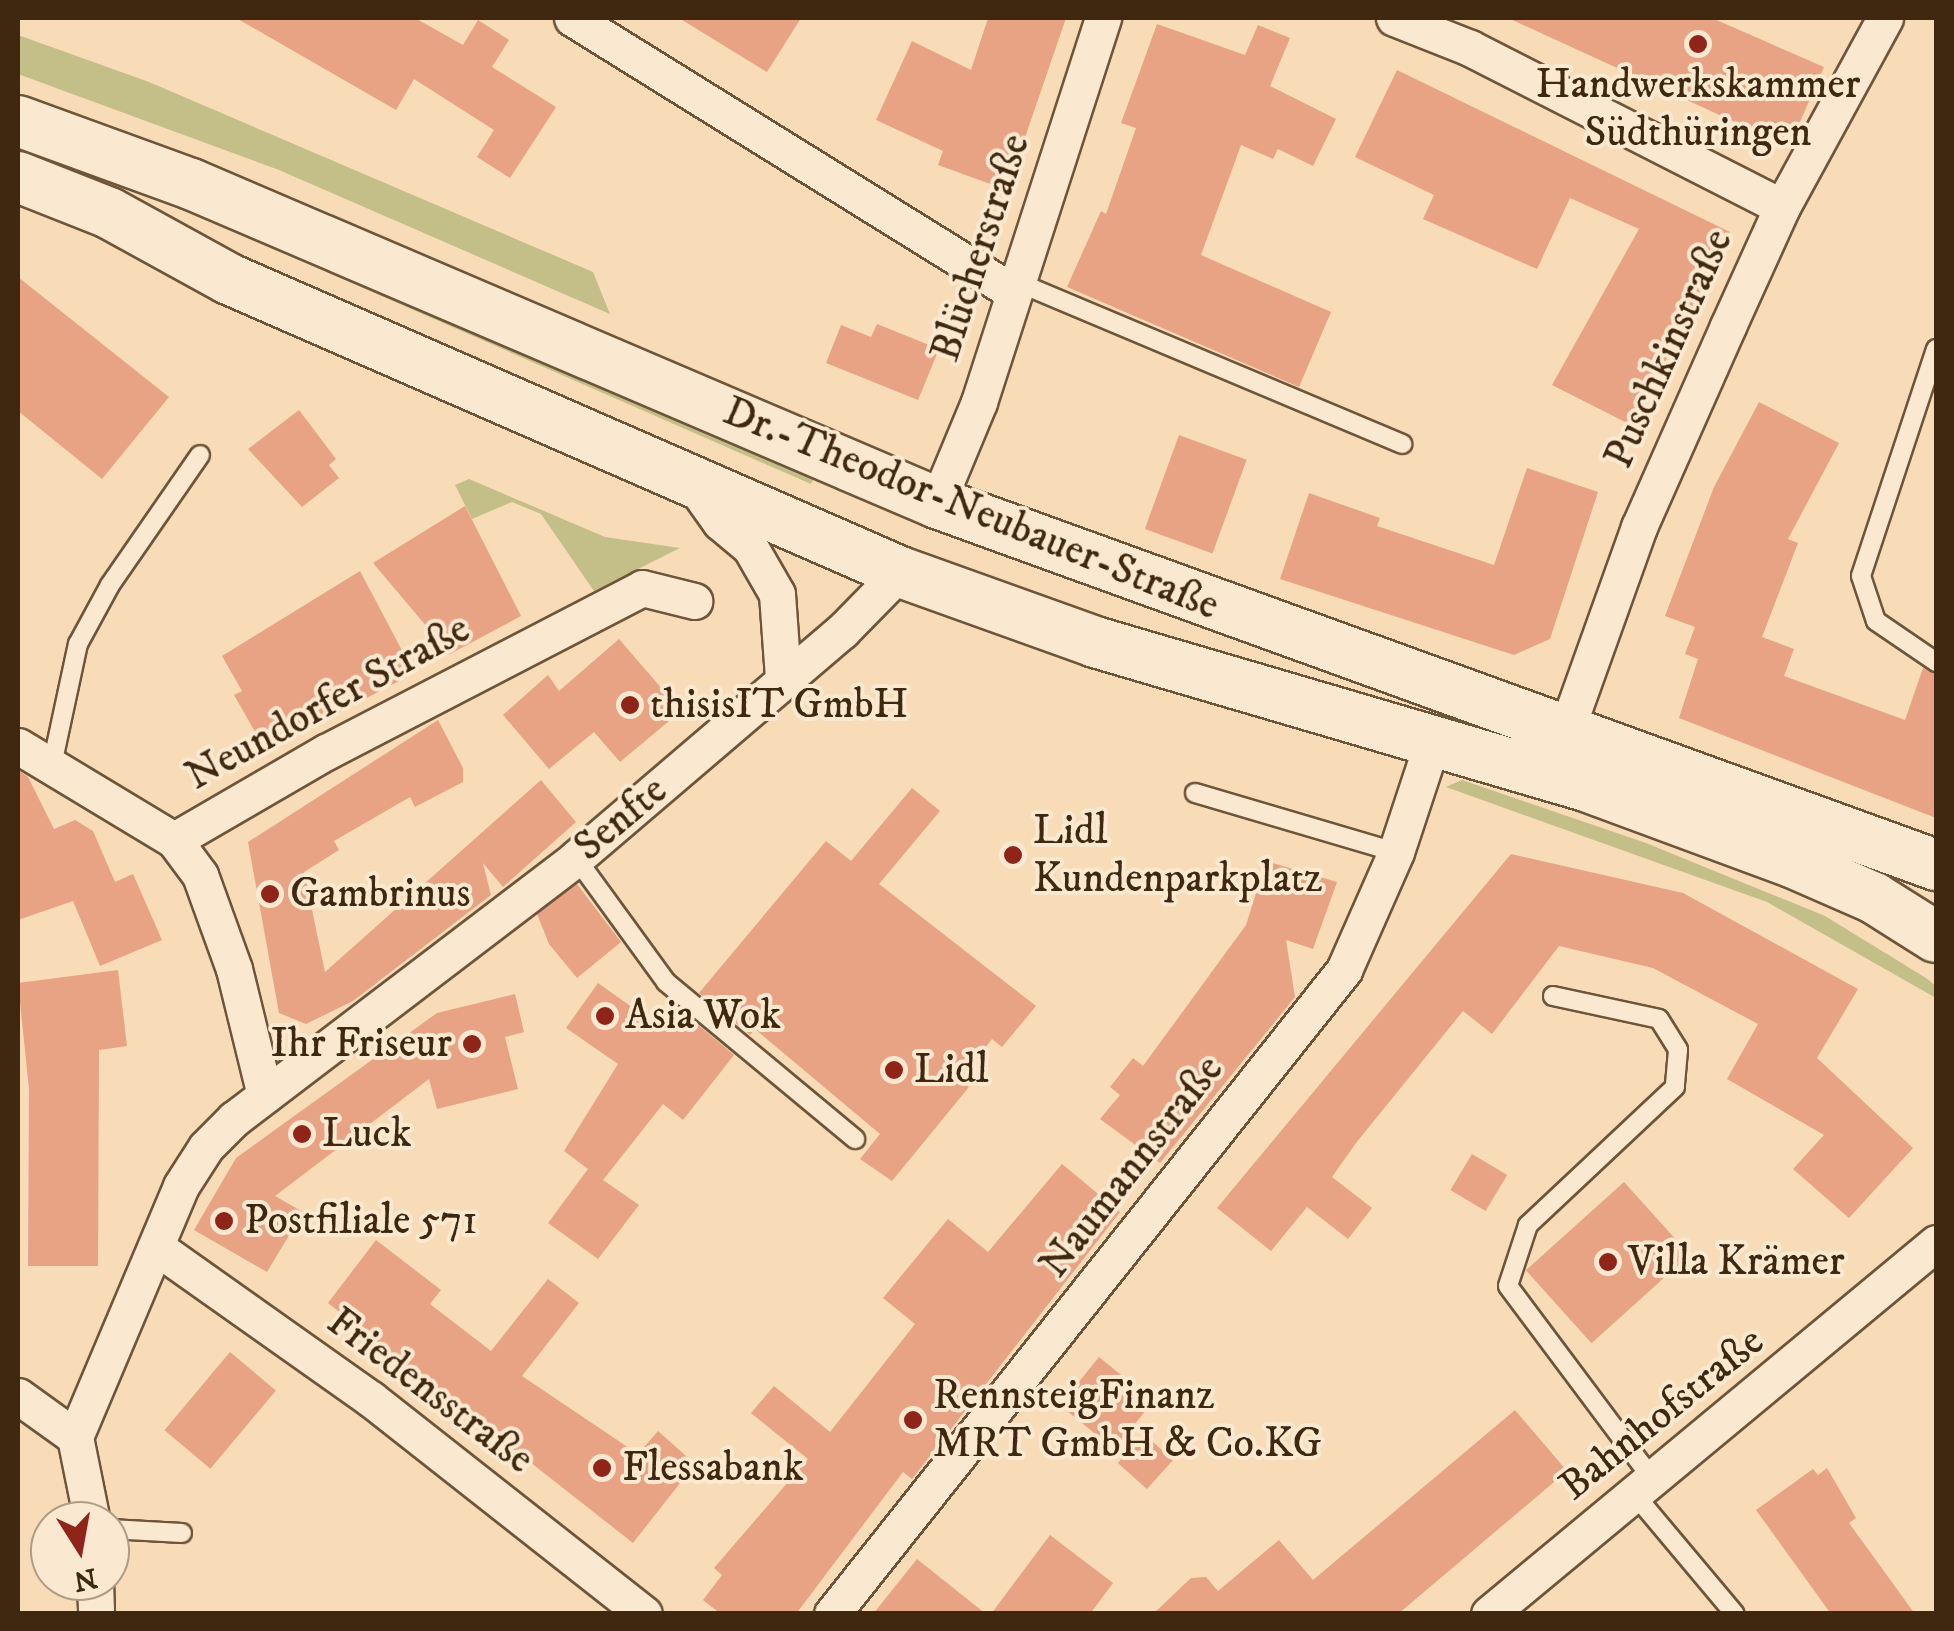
<!DOCTYPE html>
<html>
<head>
<meta charset="utf-8">
<style>
  body { margin:0 }
  #map { position:relative; width:1954px; height:1631px; overflow:hidden; background:#f7dcb7; font-family:"IM FELL DW Pica",serif }
  div>[style] { position:absolute }
  .green>* { inset:0; background:#c4be89 }
  .building>* { inset:0; background:#e8a385; transform-origin:0 0 }
  .roads { filter:drop-shadow(2px 0 #6e553a) drop-shadow(-2px 0 #6e553a) drop-shadow(0 2px #6e553a) drop-shadow(0 -2px #6e553a) }
  .lane>* { height:18px; margin:-9px; padding:0 9px; transform-origin:9px; border-radius:9px; background:#fae8d0 }
  .street>* { height:35px; margin:-17.5px; padding:0 17.5px; transform-origin:17.5px; border-radius:17.5px; background:#fae8d0 }
  .secondary>* { height:50px; margin:-25px; padding:0 25px; transform-origin:25px; border-radius:25px; background:#fae8d0 }
  .dots>* { width:28px; height:28px; translate:-50% -50%; box-sizing:border-box; border:5px solid #fae8d0; border-radius:50% }
  span { translate:-50% -50%; white-space:nowrap; text-align:center; line-height:1.15; -webkit-text-stroke:8px #fae8d0; paint-order:stroke }
  .poi-label { font-size:42px; color:#402810 }
  .left { translate:0 -50%; text-align:left }
  .right { translate:-100% -50%; text-align:right }
  .street-label { font-size:42px; color:#402810 }
  .frame { position:absolute; inset:0; border:20px solid #402810; pointer-events:none }
  .north { position:absolute; left:30px; top:1501px; width:100px; height:100px; box-sizing:border-box; background:#fae8d0; border:2px solid #b09b83; border-radius:50%; rotate:169deg; font-size:28px; font-weight:700; line-height:40px; text-align:center; color:#402810 }
  .north::after { content:''; display:block; margin:auto; width:35px; height:45px; background:#8f2418; clip-path:polygon(50% 0,100% 100%,50% 72%,0 100%) }
</style>
</head>
<body>
<div id="map">
  <div class="green">
    <i style="clip-path:polygon(18px 35px,149px 82px,593px 272px,610px 314px,279px 170px,18px 74px)"></i>
    <i style="clip-path:polygon(181px 197px,815px 476px,811px 484px,178px 207px)"></i>
    <i style="clip-path:polygon(469px 479px,605px 537px,680px 548px,594px 591px,541px 514px,512px 502px,472px 519px,455px 485px)"></i>
    <i style="clip-path:polygon(1462px 780px,1646px 843px,1825px 916px,1926px 978px,1936px 986px,1936px 998px,1767px 902px,1446px 787px)"></i>
  </div>
  <div class="building">
    <i style="clip-path:polygon(236px 18px,415px 18px,463px 45px,478px 20px,509px 40px,492px 67px,556px 107px,510px 178px,477px 157px,494px 130px,414px 79px,396px 110px)"></i>
    <i style="clip-path:polygon(679px 18px,801px 18px,767px 72px)"></i>
    <i style="clip-path:polygon(988px 18px,1066px 18px,1007px 190px,938px 165px,943px 151px,876px 120px,912px 41px,971px 70px)"></i>
    <i style="clip-path:polygon(1508px 18px,1712px 18px,1824px 67px,1789px 147px)"></i>
    <i style="clip-path:polygon(1157px 24px,1245px 55px,1258px 25px,1290px 38px,1270px 86px,1336px 119px,1313px 166px,1278px 149px,1273px 159px,1241px 145px,1201px 255px,1331px 312px,1299px 387px,1067px 287px,1101px 211px,1106px 214px,1136px 128px,1121px 123px)"></i>
    <i style="clip-path:polygon(1397px 70px,1730px 232px,1633px 426px,1552px 385px,1639px 229px,1570px 198px,1537px 269px,1423px 219px,1434px 195px,1355px 157px)"></i>
    <i style="clip-path:polygon(18px 277px,169px 397px,102px 479px,18px 411px)"></i>
    <i style="clip-path:polygon(877px 324px,939px 349px,918px 400px,826px 363px,841px 325px,871px 337px)"></i>
    <i style="clip-path:polygon(1759px 402px,1839px 443px,1788px 539px,1798px 543px,1762px 637px,1794px 649px,1784px 676px,1905px 720px,1923px 668px,1936px 674px,1936px 818px,1679px 718px,1698px 659px,1685px 654px,1695px 627px,1665px 616px,1714px 487px)"></i>
    <i style="clip-path:polygon(299px 410px,336px 459px,329px 465px,339px 478px,302px 507px,248px 449px)"></i>
    <i style="left:1179px;top:435px;width:72px;height:100px;rotate:20deg"></i>
    <i style="clip-path:polygon(1527px 468px,1598px 492px,1550px 639px,1514px 655px,1280px 579px,1309px 493px,1380px 518px,1377px 526px,1494px 565px)"></i>
    <i style="clip-path:polygon(465px 506px,521px 616px,450px 654px,373px 563px)"></i>
    <i style="clip-path:polygon(360px 571px,414px 673px,266px 751px,234px 695px,242px 691px,222px 656px)"></i>
    <i style="clip-path:polygon(619px 639px,681px 711px,620px 762px,594px 732px,549px 769px,503px 715px,548px 675px,559px 691px)"></i>
    <i style="clip-path:polygon(438px 720px,463px 768px,463px 782px,415px 807px,410px 797px,334px 841px,339px 850px,304px 872px,325px 972px,541px 780px,576px 822px,503px 887px,483px 863px,491px 895px,353px 1001px,306px 1024px,279px 1013px,248px 842px)"></i>
    <i style="clip-path:polygon(18px 770px,28px 777px,54px 829px,75px 820px,93px 831px,115px 882px,133px 874px,162px 940px,100px 966px,73px 901px,18px 920px)"></i>
    <i style="clip-path:polygon(912px 788px,940px 811px,879px 884px,1036px 1006px,1002px 1047px,992px 1039px,960px 1080px,969px 1087px,892px 1181px,860px 1159px,880px 1134px,755px 1029px,750px 1035px,699px 993px,826px 841px,851px 861px)"></i>
    <i style="clip-path:polygon(1511px 854px,1683px 893px,1858px 989px,1817px 1058px,1913px 1148px,1849px 1218px,1793px 1169px,1824px 1135px,1727px 1079px,1758px 1024px,1653px 968px,1559px 946px,1492px 1034px,1463px 1011px,1356px 1143px,1332px 1177px,1372px 1208px,1348px 1239px,1307px 1207px,1271px 1251px,1217px 1208px)"></i>
    <i style="clip-path:polygon(1266px 861px,1337px 882px,1313px 949px,1286px 940px,1295px 997px,1160px 1163px,1100px 1119px,1120px 1095px,1110px 1087px,1133px 1058px,1143px 1066px,1246px 925px)"></i>
    <i style="clip-path:polygon(577px 884px,621px 942px,577px 978px,549px 944px,537px 914px)"></i>
    <i style="clip-path:polygon(118px 970px,127px 1046px,99px 1050px,98px 1266px,28px 1266px,29px 1089px,18px 983px)"></i>
    <i style="clip-path:polygon(598px 983px,667px 1032px,683px 1012px,734px 1055px,683px 1120px,663px 1104px,603px 1180px,639px 1205px,598px 1259px,548px 1223px,588px 1169px,564px 1151px,618px 1064px,566px 1028px)"></i>
    <i style="clip-path:polygon(515px 994px,524px 1032px,505px 1037px,518px 1089px,437px 1109px,429px 1079px,275px 1196px,303px 1212px,267px 1272px,194px 1230px,236px 1158px,437px 1013px)"></i>
    <i style="left:1472px;top:1154px;width:41px;height:42px;rotate:31deg"></i>
    <i style="clip-path:polygon(1062px 1164px,1120px 1212px,912px 1479px,903px 1472px,796px 1614px,721px 1614px,703px 1600px,722px 1575px,714px 1568px,808px 1459px,751px 1413px,774px 1386px,830px 1432px,915px 1324px,883px 1298px,948px 1219px,988px 1252px)"></i>
    <i style="left:1624px;top:1182px;width:98px;height:132px;rotate:48deg"></i>
    <i style="clip-path:polygon(376px 1240px,441px 1290px,430px 1304px,491px 1351px,548px 1279px,579px 1303px,522px 1376px,638px 1454px,658px 1431px,695px 1464px,633px 1543px,328px 1303px)"></i>
    <i style="left:230px;top:1352px;width:60px;height:102px;rotate:40deg"></i>
    <i style="left:1099px;top:1357px;width:70px;height:62px;rotate:39deg"></i>
    <i style="clip-path:polygon(1515px 1410px,1567px 1471px,1398px 1614px,1153px 1614px,1191px 1578px,1206px 1577px,1218px 1591px,1279px 1540px,1313px 1580px)"></i>
    <i style="left:1144px;top:1434px;width:39px;height:39px;rotate:42deg"></i>
    <i style="clip-path:polygon(1827px 1468px,1856px 1518px,1849px 1523px,1915px 1614px,1831px 1614px,1756px 1510px,1813px 1469px,1818px 1475px)"></i>
    <i style="clip-path:polygon(1050px 1535px,1113px 1583px,1090px 1614px,991px 1614px)"></i>
    <i style="clip-path:polygon(917px 1559px,986px 1614px,873px 1614px)"></i>
  </div>
  <div class="roads">
    <div class="lane">
      <i style="left:1017px;top:282px;width:418px;rotate:22.8deg"></i>
      <i style="left:1936px;top:349px;width:239px;rotate:108.3deg"></i>
      <i style="left:1861px;top:576px;width:47px;rotate:71.6deg"></i>
      <i style="left:1876px;top:621px;width:73px;rotate:34.3deg"></i>
      <i style="left:52px;top:765px;width:124px;rotate:-77.9deg"></i>
      <i style="left:78px;top:644px;width:67px;rotate:-61.5deg"></i>
      <i style="left:110px;top:585px;width:158px;rotate:-55.3deg"></i>
      <i style="left:1195px;top:793px;width:209px;rotate:16.4deg"></i>
      <i style="left:576px;top:858px;width:153px;rotate:54deg"></i>
      <i style="left:666px;top:982px;width:246px;rotate:39.7deg"></i>
      <i style="left:1553px;top:996px;width:108px;rotate:12.2deg"></i>
      <i style="left:1659px;top:1019px;width:36px;rotate:58deg"></i>
      <i style="left:1678px;top:1050px;width:37px;rotate:95deg"></i>
      <i style="left:1675px;top:1087px;width:202px;rotate:136.8deg"></i>
      <i style="left:1528px;top:1225px;width:64px;rotate:108.2deg"></i>
      <i style="left:1508px;top:1286px;width:244px;rotate:53.2deg"></i>
      <i style="left:1635px;top:1495px;width:155px;rotate:50deg"></i>
      <i style="left:110px;top:1529px;width:72px;rotate:3.2deg"></i>
    </div>
    <div class="street">
      <i style="left:572px;top:18px;width:519px;rotate:31.85deg"></i>
      <i style="left:1394px;top:18px;width:82px;rotate:21.5deg"></i>
      <i style="left:1470px;top:48px;width:350px;rotate:27deg"></i>
      <i style="left:693px;top:484px;width:47px;rotate:54.6deg"></i>
      <i style="left:720px;top:522px;width:39px;rotate:40deg"></i>
      <i style="left:750px;top:547px;width:54px;rotate:60.1deg"></i>
      <i style="left:777px;top:594px;width:84px;rotate:85.9deg"></i>
      <i style="left:937px;top:503px;width:109px;rotate:-67.4deg"></i>
      <i style="left:979px;top:402px;width:404px;rotate:-72.1deg"></i>
      <i style="left:1566px;top:731px;width:217px;rotate:-70.3deg"></i>
      <i style="left:1639px;top:527px;width:220px;rotate:-66.1deg"></i>
      <i style="left:1728px;top:326px;width:131px;rotate:-65.6deg"></i>
      <i style="left:1782px;top:207px;width:215px;rotate:-61.4deg"></i>
      <i style="left:18px;top:746px;width:182px;rotate:31.1deg"></i>
      <i style="left:174px;top:840px;width:44px;rotate:53.4deg"></i>
      <i style="left:200px;top:875px;width:100px;rotate:70.1deg"></i>
      <i style="left:234px;top:969px;width:130px;rotate:76.2deg"></i>
      <i style="left:174px;top:840px;width:176px;rotate:-30.1deg"></i>
      <i style="left:326px;top:752px;width:356px;rotate:-27.4deg"></i>
      <i style="left:642px;top:588px;width:54px;rotate:14deg"></i>
      <i style="left:156px;top:1247px;width:263px;rotate:35.3deg"></i>
      <i style="left:371px;top:1399px;width:347px;rotate:38.2deg"></i>
      <i style="left:18px;top:1396px;width:70px;rotate:35.7deg"></i>
      <i style="left:75px;top:1437px;width:86px;rotate:78.6deg"></i>
      <i style="left:75px;top:1437px;width:272px;rotate:-67.1deg"></i>
      <i style="left:181px;top:1186px;width:46px;rotate:-57.3deg"></i>
      <i style="left:206px;top:1147px;width:40px;rotate:-45deg"></i>
      <i style="left:234px;top:1119px;width:430px;rotate:-37.3deg"></i>
      <i style="left:576px;top:858px;width:350px;rotate:-40.5deg"></i>
      <i style="left:842px;top:631px;width:83px;rotate:-45.5deg"></i>
      <i style="left:95px;top:1581px;width:33px;rotate:88deg"></i>
      <i style="left:832px;top:1614px;width:823px;rotate:-51.51deg"></i>
      <i style="left:1344px;top:970px;width:129px;rotate:-66.2deg"></i>
      <i style="left:1396px;top:852px;width:121px;rotate:-71.7deg"></i>
      <i style="left:1489px;top:1614px;width:581px;rotate:-39.69deg"></i>
    </div>
    <div class="secondary">
      <i style="left:18px;top:121px;width:184px;rotate:20deg"></i>
      <i style="left:191px;top:184px;width:811px;rotate:23.15deg"></i>
      <i style="left:937px;top:503px;width:1063px;rotate:19.92deg"></i>
      <i style="left:18px;top:177px;width:98px;rotate:21.6deg"></i>
      <i style="left:109px;top:213px;width:137px;rotate:28.8deg"></i>
      <i style="left:229px;top:279px;width:732px;rotate:23.59deg"></i>
      <i style="left:900px;top:572px;width:207px;rotate:19.7deg"></i>
      <i style="left:1095px;top:642px;width:512px;rotate:16.35deg"></i>
      <i style="left:1586px;top:786px;width:220px;rotate:20.3deg"></i>
      <i style="left:1792px;top:862px;width:90px;rotate:23.7deg"></i>
      <i style="left:1874px;top:898px;width:73px;rotate:32.2deg"></i>
    </div>
  </div>
  <div class="dots">
    <i style="left:1698px;top:44px;background:#8f2418"></i>
    <i style="left:630px;top:705px;background:#8f2418"></i>
    <i style="left:1013px;top:855px;background:#8f2418"></i>
    <i style="left:270px;top:894px;background:#8f2418"></i>
    <i style="left:605px;top:1016px;background:#8f2418"></i>
    <i style="left:472px;top:1044px;background:#8f2418"></i>
    <i style="left:894px;top:1070px;background:#8f2418"></i>
    <i style="left:302px;top:1134px;background:#8f2418"></i>
    <i style="left:224px;top:1221px;background:#8f2418"></i>
    <i style="left:1608px;top:1262px;background:#8f2418"></i>
    <i style="left:913px;top:1420px;background:#8f2418"></i>
    <i style="left:602px;top:1468px;background:#8f2418"></i>
  </div>
  <div class="poi-label">
    <span style="left:1698px;top:109px">Handwerkskammer<br>Südthüringen</span>
    <span class="left" style="left:650px;top:705px">thisisIT GmbH</span>
    <span class="left" style="left:1033px;top:855px">Lidl<br>Kundenparkplatz</span>
    <span class="left" style="left:290px;top:894px">Gambrinus</span>
    <span class="left" style="left:625px;top:1016px">Asia Wok</span>
    <span class="right" style="left:452px;top:1044px">Ihr Friseur</span>
    <span class="left" style="left:914px;top:1070px">Lidl</span>
    <span class="left" style="left:322px;top:1134px">Luck</span>
    <span class="left" style="left:244px;top:1221px">Postfiliale 571</span>
    <span class="left" style="left:1628px;top:1262px">Villa Krämer</span>
    <span class="left" style="left:933px;top:1420px">RennsteigFinanz<br>MRT GmbH &amp; Co.KG</span>
    <span class="left" style="left:622px;top:1468px">Flessabank</span>
  </div>
  <div class="street-label">
    <span style="left:981px;top:248px;rotate:-72deg">Blücherstraße</span>
    <span style="left:1669px;top:349px;rotate:-66deg">Puschkinstraße</span>
    <span style="left:971px;top:509px;rotate:22deg">Dr.-Theodor-Neubauer-Straße</span>
    <span style="left:328px;top:703px;rotate:-29deg">Neundorfer Straße</span>
    <span style="left:621px;top:819px;rotate:-40deg">Senfte</span>
    <span style="left:1132px;top:1167px;rotate:-52deg">Naumannstraße</span>
    <span style="left:430px;top:1391px;rotate:37deg">Friedensstraße</span>
    <span style="left:1662px;top:1414px;rotate:-39deg">Bahnhofstraße</span>
  </div>
  <div class="frame"></div>
  <div class="north">N</div>
</div>
</body>
</html>
